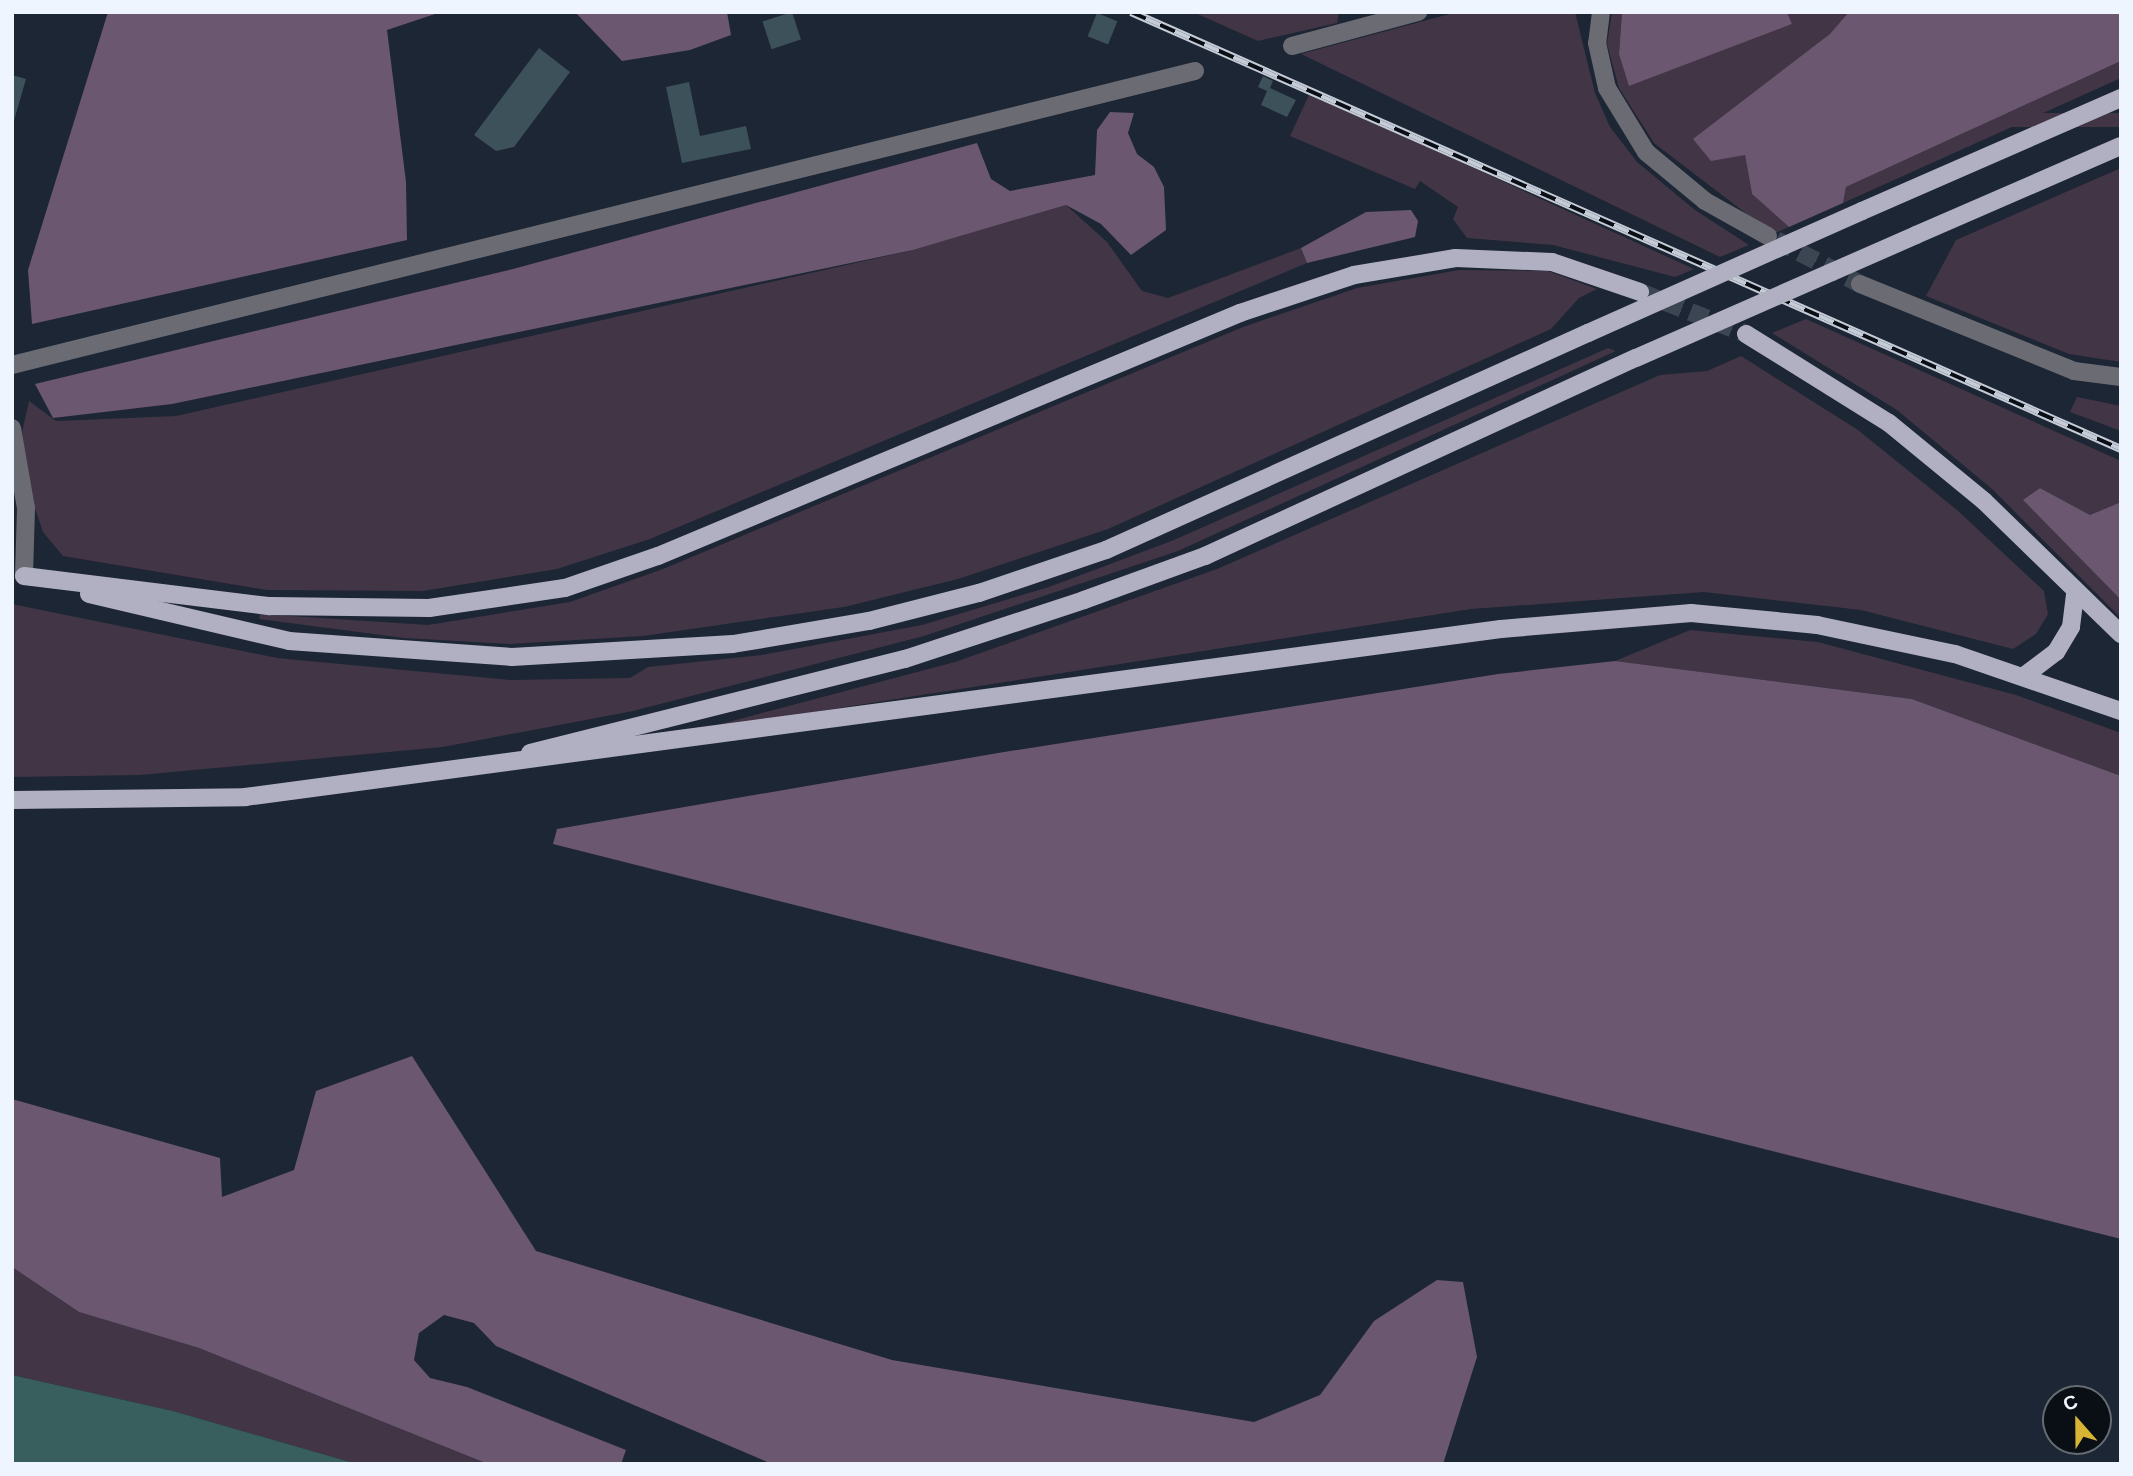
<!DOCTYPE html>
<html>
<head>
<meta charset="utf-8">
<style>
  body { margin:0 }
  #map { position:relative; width:2133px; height:1476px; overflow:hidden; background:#1c2634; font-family:Barlow,sans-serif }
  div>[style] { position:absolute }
  .green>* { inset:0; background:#423545; transform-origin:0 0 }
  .forest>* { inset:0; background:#6b576f }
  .water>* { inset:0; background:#385f5d }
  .building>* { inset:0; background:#3c515a; transform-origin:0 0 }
  .minor-tunnel>* { height:18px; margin-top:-9px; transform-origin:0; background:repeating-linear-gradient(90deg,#3c4552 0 18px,transparent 0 27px) }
  .major-tunnel>* { height:18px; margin-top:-9px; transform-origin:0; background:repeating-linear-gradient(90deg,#3c4552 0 18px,transparent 0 27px) }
  .minor>* { height:18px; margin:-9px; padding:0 9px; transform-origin:9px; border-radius:9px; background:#6b6b73 }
  .major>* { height:18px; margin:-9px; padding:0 9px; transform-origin:9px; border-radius:9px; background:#b1b0c2 }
  .rail>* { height:8px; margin-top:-4px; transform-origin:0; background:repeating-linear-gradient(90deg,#0a0f15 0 16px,#c5ccd7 0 32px); box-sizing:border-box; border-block:2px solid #c5ccd7 }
  .major-bridge>* { height:18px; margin:-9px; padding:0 9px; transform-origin:9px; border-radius:9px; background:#b1b0c2 }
  span { translate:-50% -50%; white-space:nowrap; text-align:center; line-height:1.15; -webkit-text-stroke:5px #0a0f15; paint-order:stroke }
  .frame { position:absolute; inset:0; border:14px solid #eef5ff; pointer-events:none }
  .north { position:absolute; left:2042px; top:1385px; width:70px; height:70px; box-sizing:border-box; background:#0a0f15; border:2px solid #656b73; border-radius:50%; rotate:339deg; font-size:19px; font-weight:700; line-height:28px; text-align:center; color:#eef5ff }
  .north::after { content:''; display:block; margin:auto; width:24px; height:32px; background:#d7b434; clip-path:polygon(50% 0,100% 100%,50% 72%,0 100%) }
</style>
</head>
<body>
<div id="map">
  <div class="green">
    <i style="clip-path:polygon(1193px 12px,1339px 12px,1337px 23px,1258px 41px)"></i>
    <i style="clip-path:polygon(1457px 12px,1575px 12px,1595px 93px,1610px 127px,1637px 162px,1695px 210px,1749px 245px,1720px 257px,1301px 54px)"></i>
    <i style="clip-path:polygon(1612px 12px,1622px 12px,1619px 54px,1792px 24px,1787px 12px,1849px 12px,1745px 155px,1752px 194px,1789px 227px,1773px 234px,1654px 143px,1619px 88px,1607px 44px)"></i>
    <i style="clip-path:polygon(2121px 61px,2121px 78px,1843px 203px,1846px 187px)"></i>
    <i style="clip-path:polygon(1309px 95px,1445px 155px,1694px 269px,1675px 277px,1553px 245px,1467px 238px,1453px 219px,1458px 207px,1420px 181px,1415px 189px,1290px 136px)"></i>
    <i style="left:2121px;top:113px;width:14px;height:251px;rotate:90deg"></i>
    <i style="clip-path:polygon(2121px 168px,2121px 362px,2069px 354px,1926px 296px,1956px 240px)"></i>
    <i style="clip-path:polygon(1066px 205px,1107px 242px,1142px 291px,1168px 298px,1301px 248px,1307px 263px,650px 539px,557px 569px,423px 591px,267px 590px,63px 556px,43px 532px,27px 484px,22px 432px,29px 401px,56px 421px,176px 416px,913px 250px)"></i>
    <i style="clip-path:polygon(1459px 270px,1548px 271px,1597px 289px,1579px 298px,1551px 329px,1108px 529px,958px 579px,844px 607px,643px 636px,510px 644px,404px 638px,259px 619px,260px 614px,428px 625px,570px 602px,663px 569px,1243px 327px,1357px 288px)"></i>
    <i style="clip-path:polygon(1806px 319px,2121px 461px,2121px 502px,2090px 515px,2040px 488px,2024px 501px,2121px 600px,2121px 618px,1992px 489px,1897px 410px,1772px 333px)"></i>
    <i style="clip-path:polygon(1608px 348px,1616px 351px,1178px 551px,924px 636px,633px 711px,443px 747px,140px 775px,12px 777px,12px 604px,277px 658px,511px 680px,630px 678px,648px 667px,762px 655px,922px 625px,1049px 587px,1174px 540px)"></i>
    <i style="clip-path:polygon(1741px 356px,1858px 430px,1957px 510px,2044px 591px,2048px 614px,2036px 634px,2013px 649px,1861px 610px,1704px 592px,1471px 609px,698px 730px,955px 662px,1217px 569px,1660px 375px,1707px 371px)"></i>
    <i style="clip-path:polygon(2077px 397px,2121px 406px,2121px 431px,2070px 412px)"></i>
    <i style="clip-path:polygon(1690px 630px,1818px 642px,2016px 695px,2121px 733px,2121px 776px,1912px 699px,1615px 661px)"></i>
    <i style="clip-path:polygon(12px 1267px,79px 1312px,199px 1348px,488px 1464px,357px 1464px,173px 1411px,12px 1375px)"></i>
  </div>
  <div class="forest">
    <i style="clip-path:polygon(108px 12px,441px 12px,387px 30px,406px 182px,407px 240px,32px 324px,28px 270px)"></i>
    <i style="clip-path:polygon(575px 12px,727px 12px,731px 35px,690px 50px,622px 61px)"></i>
    <i style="clip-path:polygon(1622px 12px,1787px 12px,1792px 24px,1629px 86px,1619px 54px)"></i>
    <i style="clip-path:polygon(1849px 12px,2121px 12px,2121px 61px,1846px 187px,1843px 203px,1789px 227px,1752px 194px,1745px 155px,1711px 161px,1693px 139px,1830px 34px)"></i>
    <i style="clip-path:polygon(1110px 112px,1134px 113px,1128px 133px,1137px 154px,1154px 167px,1164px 187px,1166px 230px,1131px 255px,1101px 224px,1066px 205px,913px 250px,172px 404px,53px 418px,35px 384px,513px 269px,977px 143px,991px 179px,1010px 191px,1095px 175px,1097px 130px)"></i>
    <i style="clip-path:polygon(1411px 210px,1418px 221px,1415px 237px,1307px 263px,1301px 248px,1366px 212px)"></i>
    <i style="clip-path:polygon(2040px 488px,2090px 515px,2121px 502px,2121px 600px,2023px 500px)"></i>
    <i style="clip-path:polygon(1615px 661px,1912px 699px,2121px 776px,2121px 1239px,553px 844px,557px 829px,998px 753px,1498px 674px)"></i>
    <i style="clip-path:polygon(412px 1056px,536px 1251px,892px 1360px,1254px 1422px,1320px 1395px,1374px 1321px,1437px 1280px,1463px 1282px,1477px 1357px,1443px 1464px,772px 1464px,496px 1346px,474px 1323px,444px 1315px,419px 1333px,414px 1360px,430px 1378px,467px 1387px,626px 1450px,621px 1464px,488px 1464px,199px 1348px,79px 1312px,12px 1267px,12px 1099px,220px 1158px,222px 1197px,294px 1170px,316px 1091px)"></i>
  </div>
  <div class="water">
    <i style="clip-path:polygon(12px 1375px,173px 1411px,357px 1464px,12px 1464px)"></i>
  </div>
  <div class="building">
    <i style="left:792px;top:12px;width:29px;height:31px;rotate:72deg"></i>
    <i style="left:1097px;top:13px;width:22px;height:25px;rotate:22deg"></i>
    <i style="clip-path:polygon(539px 48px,570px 72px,514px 147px,496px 151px,474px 135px)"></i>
    <i style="clip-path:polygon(12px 75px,26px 79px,13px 124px,12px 124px)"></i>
    <i style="clip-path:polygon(1263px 76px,1273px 81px,1270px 88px,1296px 100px,1287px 117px,1261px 105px,1267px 91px,1258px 87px)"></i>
    <i style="clip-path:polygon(689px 82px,700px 136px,746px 126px,751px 149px,682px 163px,666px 87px)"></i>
  </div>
  <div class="minor-tunnel">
    <i style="left:1776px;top:240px;width:95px;rotate:27.6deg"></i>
  </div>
  <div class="major-tunnel">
    <i style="left:1640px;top:292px;width:114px;rotate:21.6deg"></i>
  </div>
  <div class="minor">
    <i style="left:1601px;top:12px;width:31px;rotate:97deg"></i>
    <i style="left:1597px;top:43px;width:46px;rotate:77.5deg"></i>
    <i style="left:1607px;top:88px;width:75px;rotate:58.6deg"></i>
    <i style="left:1646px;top:152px;width:77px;rotate:39.7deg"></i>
    <i style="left:1705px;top:201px;width:72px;rotate:29.1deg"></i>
    <i style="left:1292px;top:46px;width:131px;rotate:-15.1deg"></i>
    <i style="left:1860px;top:284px;width:231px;rotate:22.1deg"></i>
    <i style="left:2074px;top:371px;width:47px;rotate:7.3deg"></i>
    <i style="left:12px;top:365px;width:1219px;rotate:-13.96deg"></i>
    <i style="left:12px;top:428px;width:81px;rotate:80.1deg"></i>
    <i style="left:26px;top:508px;width:68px;rotate:91.7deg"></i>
  </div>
  <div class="major">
    <i style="left:1862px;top:211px;width:283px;rotate:-23.6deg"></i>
    <i style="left:1916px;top:235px;width:223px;rotate:-23.5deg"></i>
    <i style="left:1746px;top:334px;width:168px;rotate:31.9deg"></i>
    <i style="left:1889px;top:423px;width:123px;rotate:39.4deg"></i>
    <i style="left:1984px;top:501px;width:191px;rotate:44.2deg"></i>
    <i style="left:24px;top:576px;width:248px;rotate:7deg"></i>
    <i style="left:270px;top:606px;width:159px;rotate:0.7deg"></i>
    <i style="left:429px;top:608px;width:137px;rotate:-8.4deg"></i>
    <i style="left:565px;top:588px;width:98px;rotate:-19deg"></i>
    <i style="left:658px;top:556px;width:631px;rotate:-22.66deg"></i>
    <i style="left:1240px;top:313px;width:120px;rotate:-18.4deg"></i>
    <i style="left:1354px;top:275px;width:103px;rotate:-9.5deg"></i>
    <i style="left:1456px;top:258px;width:96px;rotate:2.4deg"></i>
    <i style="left:1552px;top:262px;width:93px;rotate:18.8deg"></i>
    <i style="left:89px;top:594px;width:205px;rotate:13.2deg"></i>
    <i style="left:289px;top:641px;width:224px;rotate:4.1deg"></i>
    <i style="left:512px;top:657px;width:221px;rotate:-3.4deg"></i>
    <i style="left:733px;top:644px;width:138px;rotate:-9.6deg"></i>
    <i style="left:869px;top:621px;width:114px;rotate:-14.3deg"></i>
    <i style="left:979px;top:593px;width:134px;rotate:-18.7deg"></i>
    <i style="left:1106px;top:550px;width:529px;rotate:-24.24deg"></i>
    <i style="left:2024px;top:676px;width:40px;rotate:-37deg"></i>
    <i style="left:2056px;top:652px;width:29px;rotate:-59deg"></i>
    <i style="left:2071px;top:627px;width:33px;rotate:-83deg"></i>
    <i style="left:530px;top:753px;width:387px;rotate:-14.1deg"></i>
    <i style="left:905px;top:659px;width:188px;rotate:-18.2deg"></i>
    <i style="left:1084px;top:600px;width:129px;rotate:-20deg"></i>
    <i style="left:1205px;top:556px;width:474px;rotate:-24.7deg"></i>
    <i style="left:12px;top:800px;width:233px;rotate:-0.7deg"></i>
    <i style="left:245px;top:797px;width:1267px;rotate:-7.62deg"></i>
    <i style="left:1501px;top:629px;width:191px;rotate:-4.8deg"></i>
    <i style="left:1691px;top:613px;width:127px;rotate:5.4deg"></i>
    <i style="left:1817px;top:625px;width:141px;rotate:11.9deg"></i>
    <i style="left:1955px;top:654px;width:176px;rotate:19deg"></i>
  </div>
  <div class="rail">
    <i style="left:1131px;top:12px;width:1082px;rotate:23.82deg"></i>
  </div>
  <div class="major-bridge">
    <i style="left:1588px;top:333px;width:300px;rotate:-24deg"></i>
    <i style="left:1636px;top:358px;width:306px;rotate:-23.7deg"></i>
  </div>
  <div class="frame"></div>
  <div class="north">С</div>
</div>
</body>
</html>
